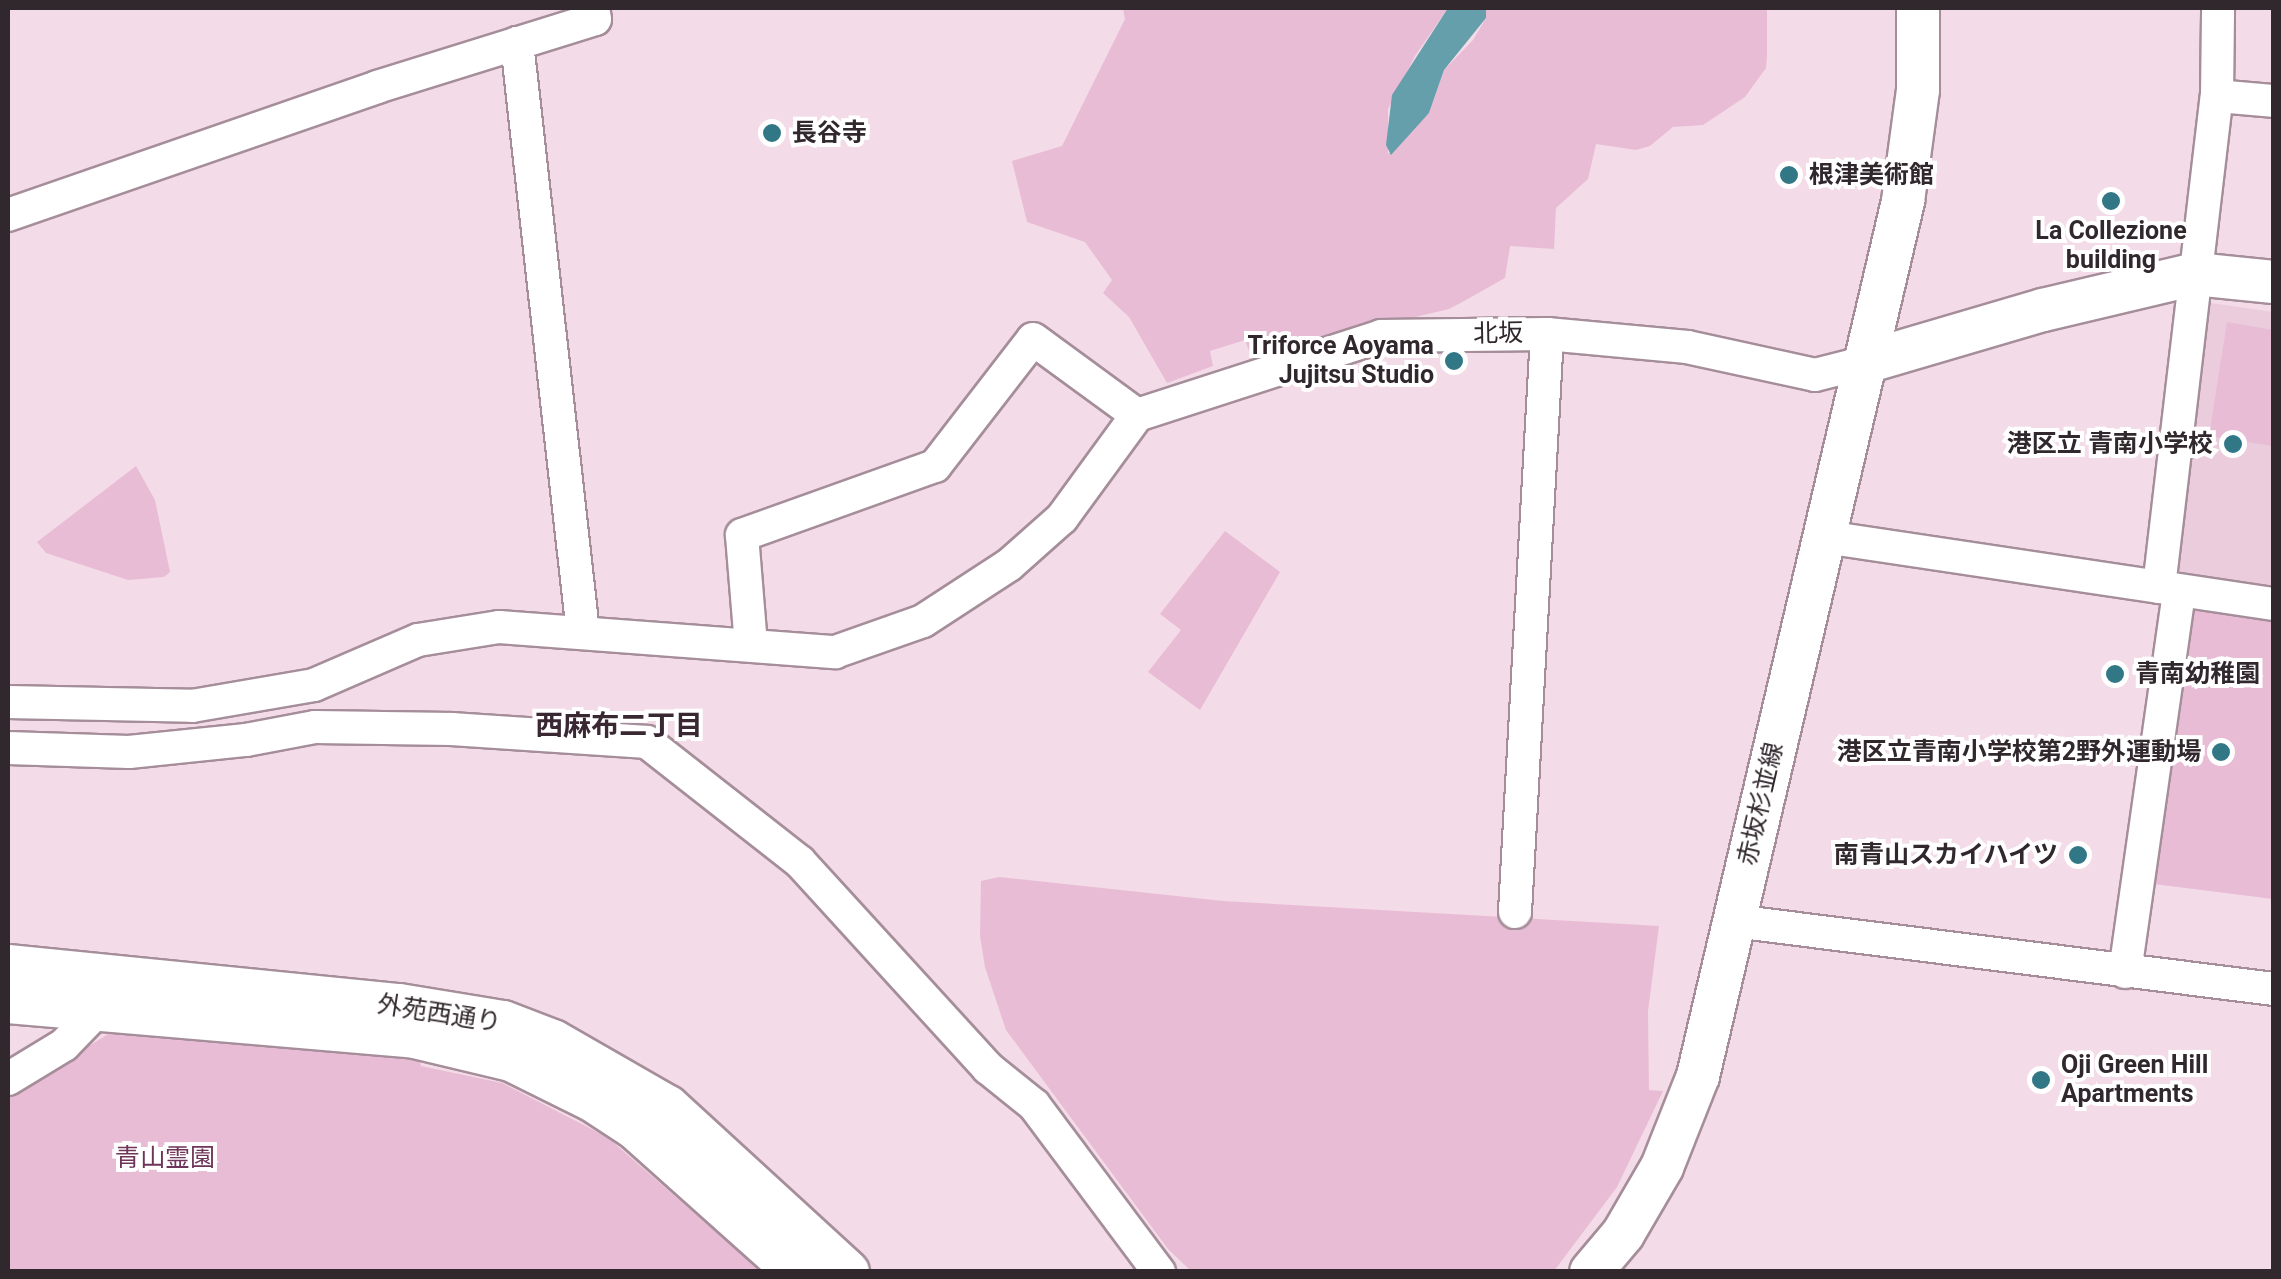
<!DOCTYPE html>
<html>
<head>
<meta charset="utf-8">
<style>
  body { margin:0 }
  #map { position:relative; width:2281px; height:1279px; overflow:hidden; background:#f4dbe8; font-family:Roboto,"Noto Sans JP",sans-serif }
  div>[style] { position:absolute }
  .built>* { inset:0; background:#ebccdc }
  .green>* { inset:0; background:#e9bcd5 }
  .water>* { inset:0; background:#659fac }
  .roads { filter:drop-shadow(2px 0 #a58e9a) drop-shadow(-2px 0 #a58e9a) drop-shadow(0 2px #a58e9a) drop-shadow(0 -2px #a58e9a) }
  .minor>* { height:32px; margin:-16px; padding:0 16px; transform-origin:16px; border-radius:16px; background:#fff }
  .major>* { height:42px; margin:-21px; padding:0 21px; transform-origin:21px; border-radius:21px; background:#fff }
  .dots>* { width:28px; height:28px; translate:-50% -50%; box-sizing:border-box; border:5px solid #fff; border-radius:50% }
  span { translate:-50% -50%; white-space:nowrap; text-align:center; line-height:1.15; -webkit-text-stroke:8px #fff; paint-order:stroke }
  .poi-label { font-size:25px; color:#31282d; font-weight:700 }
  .left { translate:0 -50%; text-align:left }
  .right { translate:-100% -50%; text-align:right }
  .street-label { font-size:25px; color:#31282d }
  .park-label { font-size:25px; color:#6f3558 }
  .neighbourhood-label { font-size:28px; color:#392731; font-weight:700 }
  .frame { position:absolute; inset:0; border:10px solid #31282d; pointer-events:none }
</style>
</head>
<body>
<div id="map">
  <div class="built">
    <i style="clip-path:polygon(2211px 303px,2273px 312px,2273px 591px,2173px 576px)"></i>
  </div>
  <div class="green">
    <i style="clip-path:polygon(1123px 8px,1448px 8px,1415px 56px,1388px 109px,1388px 154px,1429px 113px,1444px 70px,1473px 40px,1486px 18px,1486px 8px,1767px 8px,1767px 56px,1766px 68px,1745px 97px,1703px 125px,1673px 127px,1650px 146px,1636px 150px,1596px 144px,1588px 179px,1556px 208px,1554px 249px,1510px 246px,1505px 278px,1466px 300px,1449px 309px,1251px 356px,1245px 340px,1210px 351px,1213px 366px,1167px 383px,1129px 317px,1103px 293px,1112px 280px,1085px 242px,1027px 222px,1012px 161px,1062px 146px,1125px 19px)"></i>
    <i style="clip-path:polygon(2227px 322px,2273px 330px,2273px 446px,2209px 436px)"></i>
    <i style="clip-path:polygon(136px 466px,155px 500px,170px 572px,164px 577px,128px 580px,46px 553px,37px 542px)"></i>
    <i style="clip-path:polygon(1225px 531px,1280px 572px,1200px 710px,1148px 672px,1181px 630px,1160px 614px)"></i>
    <i style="clip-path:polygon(2185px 606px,2273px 620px,2273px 899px,2154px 884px)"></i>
    <i style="clip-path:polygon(999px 877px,1223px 901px,1659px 926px,1648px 1011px,1649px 1090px,1663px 1091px,1617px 1187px,1554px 1271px,1191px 1271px,1168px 1249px,1006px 1030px,985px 967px,980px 936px,981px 881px)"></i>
    <i style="clip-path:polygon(113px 1031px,419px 1059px,421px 1066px,502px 1083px,607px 1137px,761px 1271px,8px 1272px,8px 1079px,73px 1056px)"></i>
  </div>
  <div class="water">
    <i style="clip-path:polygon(1448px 8px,1486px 8px,1486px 18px,1444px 70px,1429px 113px,1391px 155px,1386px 145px,1392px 95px)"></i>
  </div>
  <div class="roads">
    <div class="minor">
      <i style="left:517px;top:43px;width:593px;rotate:83.61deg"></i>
      <i style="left:2217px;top:96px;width:57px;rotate:5deg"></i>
      <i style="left:8px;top:215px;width:391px;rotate:-19.1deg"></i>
      <i style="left:377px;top:87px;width:228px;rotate:-17.3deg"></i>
      <i style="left:595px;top:19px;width:11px;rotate:-100deg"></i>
      <i style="left:1137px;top:415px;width:256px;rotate:-17.9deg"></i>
      <i style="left:1381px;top:336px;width:166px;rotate:-0.7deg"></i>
      <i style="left:1547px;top:334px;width:141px;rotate:5.3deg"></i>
      <i style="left:1687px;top:347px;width:131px;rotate:12.3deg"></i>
      <i style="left:1815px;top:375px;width:53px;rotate:-14.3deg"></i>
      <i style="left:1825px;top:537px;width:454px;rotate:8.5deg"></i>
      <i style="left:2159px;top:587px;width:494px;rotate:-83.3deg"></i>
      <i style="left:2217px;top:96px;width:88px;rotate:-89.3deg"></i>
      <i style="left:751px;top:645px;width:110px;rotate:-94.7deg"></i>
      <i style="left:742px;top:535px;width:205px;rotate:-19.7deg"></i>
      <i style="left:935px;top:466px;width:160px;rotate:-52.3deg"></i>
      <i style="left:1033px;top:339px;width:129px;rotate:36.2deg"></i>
      <i style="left:8px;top:702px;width:184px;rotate:1.2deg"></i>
      <i style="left:192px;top:706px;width:124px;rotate:-9.8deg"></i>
      <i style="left:314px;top:685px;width:113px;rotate:-23.4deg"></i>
      <i style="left:418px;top:640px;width:82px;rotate:-9.1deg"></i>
      <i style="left:499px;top:627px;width:337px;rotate:4.3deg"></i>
      <i style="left:835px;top:652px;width:93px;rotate:-19.4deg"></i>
      <i style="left:923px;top:621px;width:103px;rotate:-33.1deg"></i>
      <i style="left:1009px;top:565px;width:71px;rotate:-41.6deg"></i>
      <i style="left:1062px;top:518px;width:127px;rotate:-53.9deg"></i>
      <i style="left:8px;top:748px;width:121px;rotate:1.9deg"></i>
      <i style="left:129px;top:752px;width:118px;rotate:-5.9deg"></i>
      <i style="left:246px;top:740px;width:70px;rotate:-10.7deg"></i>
      <i style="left:315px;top:727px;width:137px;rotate:0.8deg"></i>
      <i style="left:452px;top:729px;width:195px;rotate:3.8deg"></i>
      <i style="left:647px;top:742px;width:194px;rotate:38.1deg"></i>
      <i style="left:800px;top:862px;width:279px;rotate:47.6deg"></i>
      <i style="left:988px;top:1068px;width:59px;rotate:38.8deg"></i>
      <i style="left:1034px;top:1105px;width:209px;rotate:53.2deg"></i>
      <i style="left:1515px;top:912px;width:579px;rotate:-86.83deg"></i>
      <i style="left:1734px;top:921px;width:544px;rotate:7.18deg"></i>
      <i style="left:2125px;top:972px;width:385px;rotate:-81.9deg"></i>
      <i style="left:8px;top:1079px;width:66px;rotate:-31.3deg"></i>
      <i style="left:64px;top:1045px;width:47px;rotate:-45.9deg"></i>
    </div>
    <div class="major">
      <i style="left:1866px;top:362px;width:184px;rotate:-16.4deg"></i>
      <i style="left:2043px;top:310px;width:156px;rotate:-13.3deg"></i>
      <i style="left:2195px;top:274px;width:79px;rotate:5.8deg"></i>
      <i style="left:8px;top:966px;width:393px;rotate:5.7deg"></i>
      <i style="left:399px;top:1005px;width:105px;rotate:9.3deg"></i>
      <i style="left:503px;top:1022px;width:53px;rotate:20.8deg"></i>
      <i style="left:553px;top:1041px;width:133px;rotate:29.9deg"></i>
      <i style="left:668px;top:1107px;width:244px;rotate:42.5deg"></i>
      <i style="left:8px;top:1002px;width:409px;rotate:4.9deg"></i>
      <i style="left:415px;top:1037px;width:99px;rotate:13.5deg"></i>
      <i style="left:511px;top:1060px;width:90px;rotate:26.3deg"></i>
      <i style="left:592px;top:1100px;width:51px;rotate:33.1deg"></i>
      <i style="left:635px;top:1128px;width:216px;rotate:41.8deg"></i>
      <i style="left:1591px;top:1272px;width:50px;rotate:-49.9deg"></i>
      <i style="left:1623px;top:1234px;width:78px;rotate:-59.8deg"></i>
      <i style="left:1662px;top:1167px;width:98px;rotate:-68.4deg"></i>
      <i style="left:1698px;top:1076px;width:899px;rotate:-76.81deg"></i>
      <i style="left:1903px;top:201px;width:112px;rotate:-82.3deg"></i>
      <i style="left:1918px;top:90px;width:82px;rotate:-90deg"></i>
    </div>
  </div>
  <div class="dots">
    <i style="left:772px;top:133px;background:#327786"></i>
    <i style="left:1789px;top:175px;background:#327786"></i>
    <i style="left:2111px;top:201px;background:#327786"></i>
    <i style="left:1454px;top:361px;background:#327786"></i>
    <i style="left:2233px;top:444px;background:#327786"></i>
    <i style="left:2115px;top:674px;background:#327786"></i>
    <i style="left:2221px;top:752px;background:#327786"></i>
    <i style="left:2078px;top:855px;background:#327786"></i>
    <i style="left:2041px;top:1080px;background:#327786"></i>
  </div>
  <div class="poi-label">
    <span class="left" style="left:792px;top:133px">長谷寺</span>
    <span class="left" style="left:1809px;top:175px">根津美術館</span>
    <span style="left:2111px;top:246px">La Collezione<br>building</span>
    <span class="right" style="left:1434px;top:361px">Triforce Aoyama<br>Jujitsu Studio</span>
    <span class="right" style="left:2213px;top:444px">港区立 青南小学校</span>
    <span class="left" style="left:2135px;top:674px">青南幼稚園</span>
    <span class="right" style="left:2201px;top:752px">港区立青南小学校第2野外運動場</span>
    <span class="right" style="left:2058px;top:855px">南青山スカイハイツ</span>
    <span class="left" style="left:2061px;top:1080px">Oji Green Hill<br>Apartments</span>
  </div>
  <div class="street-label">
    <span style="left:1498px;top:334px;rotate:-1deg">北坂</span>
    <span style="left:1761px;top:804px;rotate:-77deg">赤坂杉並線</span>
    <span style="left:439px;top:1014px;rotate:9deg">外苑西通り</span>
  </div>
  <div class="park-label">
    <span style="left:165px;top:1158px">青山霊園</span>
  </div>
  <div class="neighbourhood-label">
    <span style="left:619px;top:726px">西麻布二丁目</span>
  </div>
  <div class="frame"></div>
</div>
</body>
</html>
